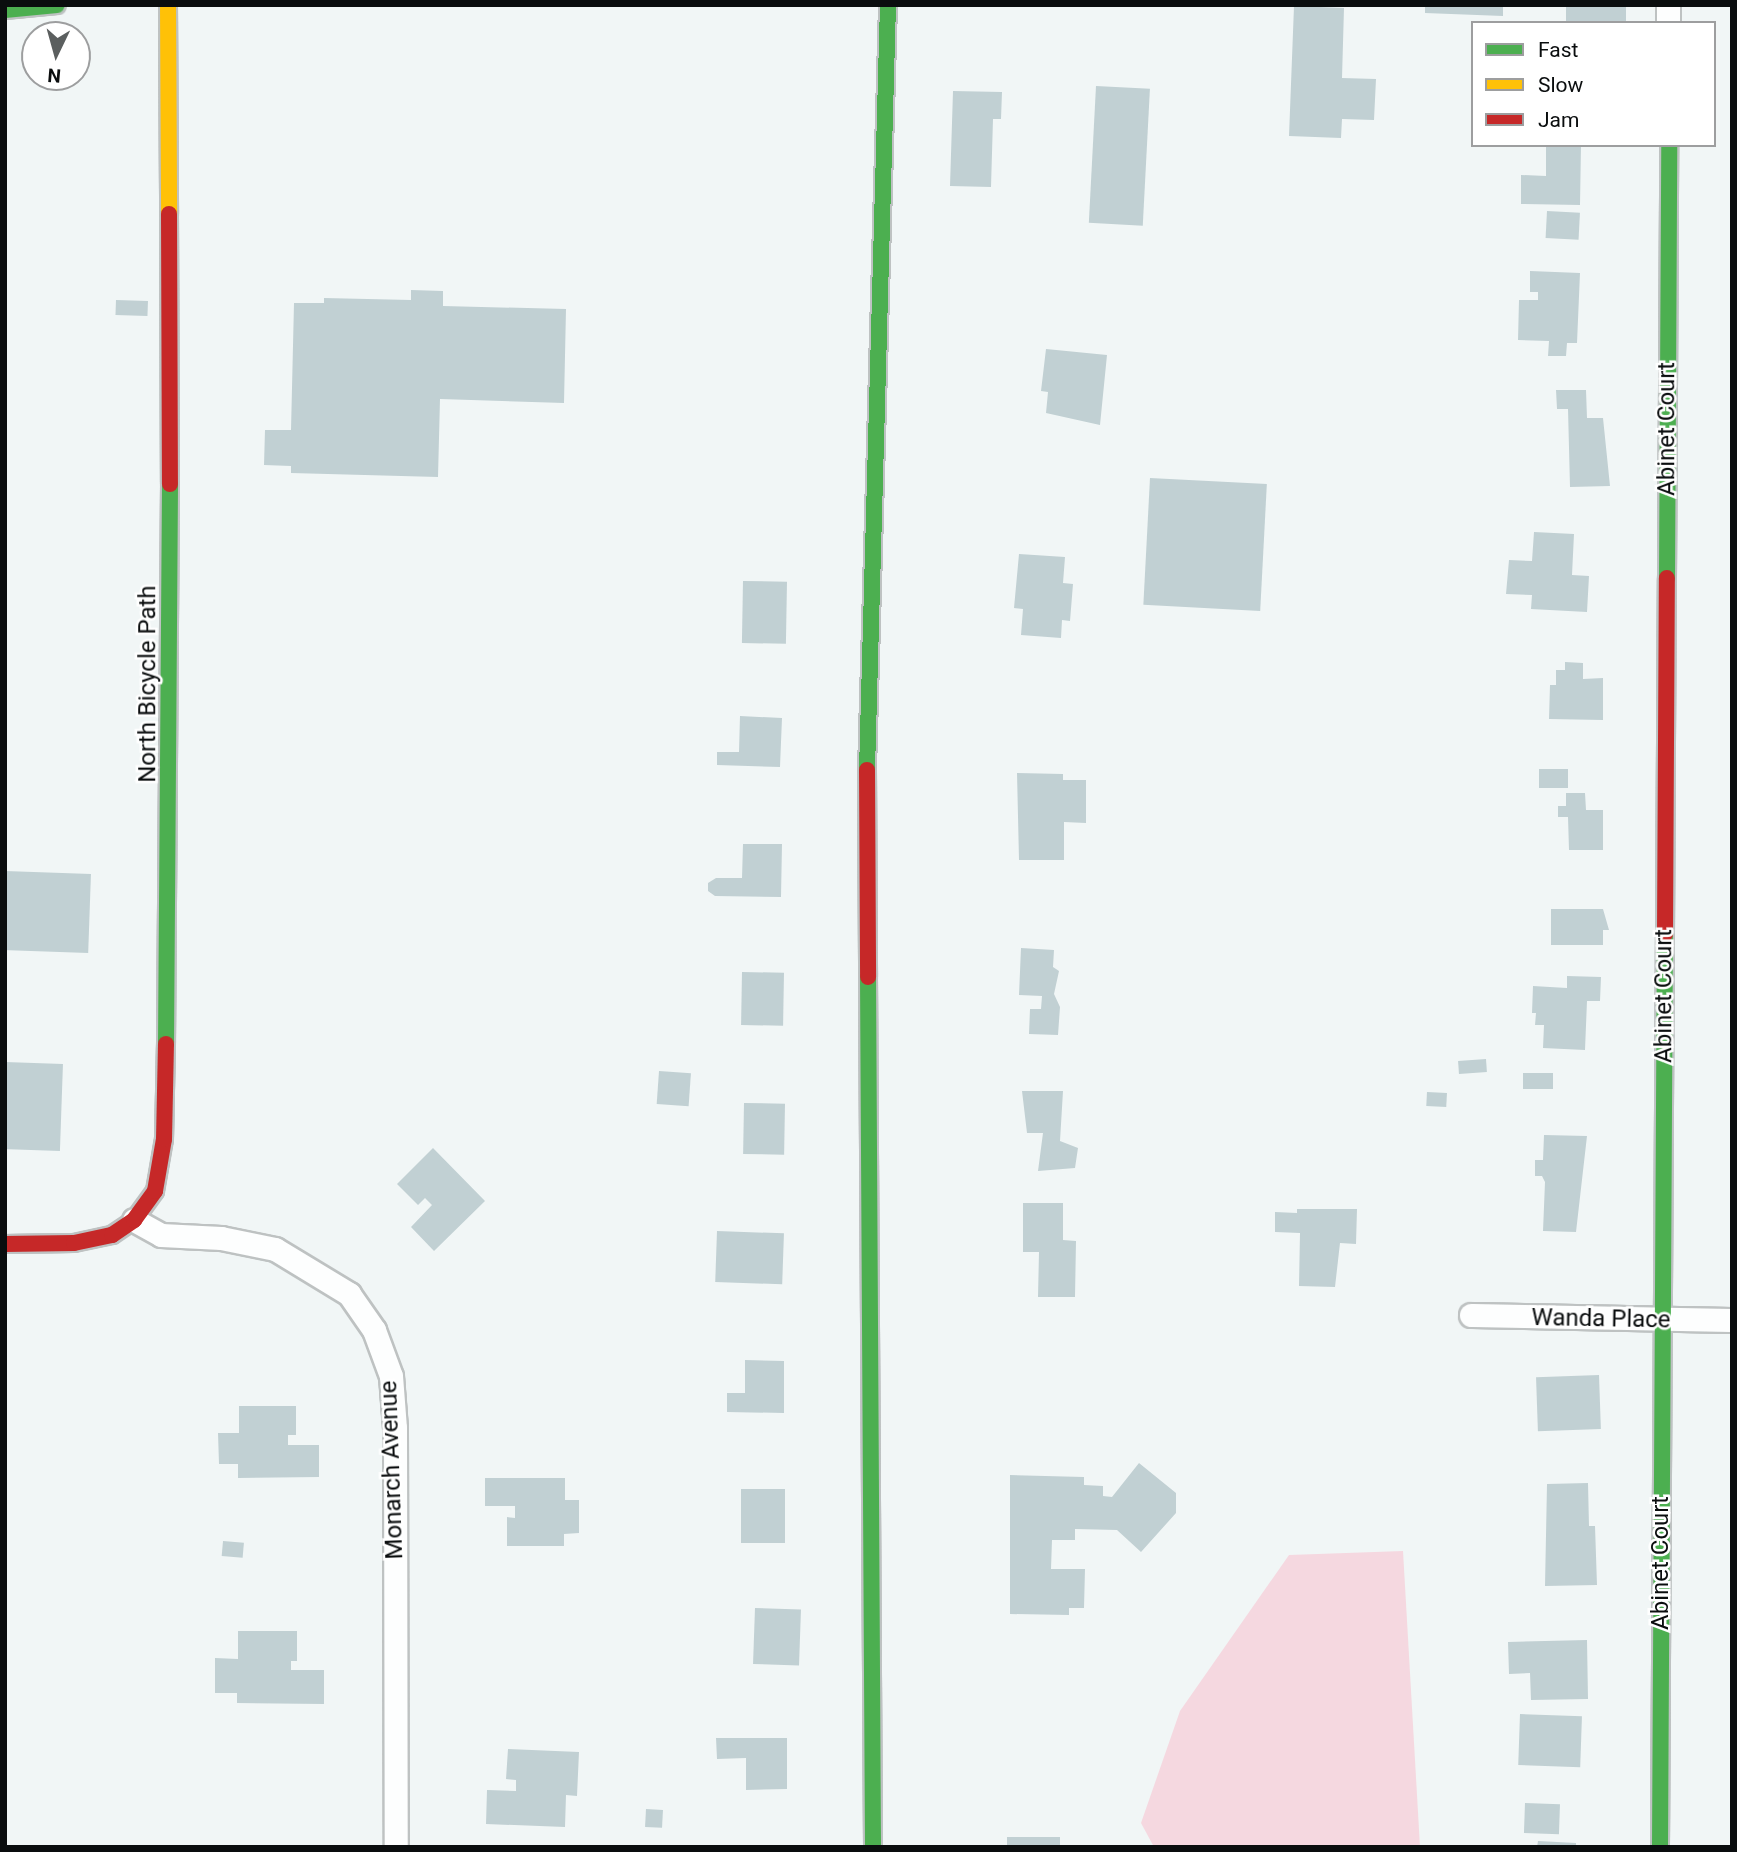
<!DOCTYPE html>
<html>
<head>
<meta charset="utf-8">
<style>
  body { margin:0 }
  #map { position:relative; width:1737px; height:1852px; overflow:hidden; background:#f1f6f6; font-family:Roboto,sans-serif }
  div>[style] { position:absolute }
  .green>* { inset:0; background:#f5d8e0 }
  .building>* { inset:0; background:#c1d0d3; transform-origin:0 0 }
  .roads { filter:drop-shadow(2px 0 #bec2c2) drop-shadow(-2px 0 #bec2c2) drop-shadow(0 2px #bec2c2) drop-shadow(0 -2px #bec2c2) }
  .street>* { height:23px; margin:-11.5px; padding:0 11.5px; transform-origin:11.5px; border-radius:11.5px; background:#fdfefe }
  .fast>* { height:16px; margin:-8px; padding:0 8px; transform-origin:8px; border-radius:8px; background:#4caf50 }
  .slow>* { height:16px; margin:-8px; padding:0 8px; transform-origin:8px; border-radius:8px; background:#ffc107 }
  .jam>* { height:16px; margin:-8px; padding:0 8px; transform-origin:8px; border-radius:8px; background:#c62828 }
  span { translate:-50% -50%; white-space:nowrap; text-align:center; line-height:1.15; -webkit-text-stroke:5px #fff; paint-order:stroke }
  .street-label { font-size:24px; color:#0a0d0e }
  .frame { position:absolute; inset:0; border:7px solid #0a0d0e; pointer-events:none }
  .legend { position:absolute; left:1471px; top:21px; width:245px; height:126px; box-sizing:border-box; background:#fff; border:2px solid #9d9e9f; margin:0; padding:9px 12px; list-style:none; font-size:21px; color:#0a0d0e }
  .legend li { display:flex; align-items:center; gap:14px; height:35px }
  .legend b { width:35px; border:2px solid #9d9e9f }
  .north { position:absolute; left:21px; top:21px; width:70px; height:70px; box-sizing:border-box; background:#fff; border:2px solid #9d9e9f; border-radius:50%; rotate:185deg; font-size:19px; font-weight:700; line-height:28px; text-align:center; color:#0a0d0e }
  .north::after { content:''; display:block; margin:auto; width:24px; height:32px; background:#5b5f5f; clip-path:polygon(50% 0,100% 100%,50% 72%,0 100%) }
</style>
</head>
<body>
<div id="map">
  <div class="green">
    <i style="clip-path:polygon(1403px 1551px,1420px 1847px,1154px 1847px,1141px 1823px,1180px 1711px,1289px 1555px)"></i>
  </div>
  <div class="building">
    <i style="clip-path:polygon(1425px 5px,1503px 5px,1503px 16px,1425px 13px)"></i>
    <i style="left:1566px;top:5px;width:60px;height:18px"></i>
    <i style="clip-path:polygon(1294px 6px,1344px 8px,1342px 78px,1376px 79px,1374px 120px,1342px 119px,1341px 138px,1289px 136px)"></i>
    <i style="left:1096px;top:86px;width:54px;height:137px;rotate:3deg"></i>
    <i style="clip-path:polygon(953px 91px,1002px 92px,1001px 119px,993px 119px,991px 187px,950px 186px)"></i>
    <i style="clip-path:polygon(1546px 145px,1581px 145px,1580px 205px,1521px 204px,1521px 175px,1546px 176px)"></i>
    <i style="left:1547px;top:211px;width:33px;height:27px;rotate:3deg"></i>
    <i style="clip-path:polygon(1530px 271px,1580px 273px,1577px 343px,1567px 343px,1566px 356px,1548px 356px,1549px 341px,1518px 340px,1519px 300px,1538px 300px,1538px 292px,1530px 292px)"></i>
    <i style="clip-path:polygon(411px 290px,443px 291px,443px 306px,566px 309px,564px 403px,440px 399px,438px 477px,291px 473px,291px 466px,264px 465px,265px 430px,291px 430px,294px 303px,324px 303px,324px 298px,411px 300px)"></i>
    <i style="left:116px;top:300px;width:32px;height:15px;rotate:2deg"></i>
    <i style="clip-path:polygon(1046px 349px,1107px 355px,1100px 425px,1046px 413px,1048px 392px,1041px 391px)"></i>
    <i style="clip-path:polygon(1556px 390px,1586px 390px,1587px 418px,1603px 418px,1610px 486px,1570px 487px,1568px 409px,1557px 409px)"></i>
    <i style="left:1150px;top:478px;width:117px;height:127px;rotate:3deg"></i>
    <i style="clip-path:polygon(1534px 532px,1574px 534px,1572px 575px,1589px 576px,1587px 612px,1531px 609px,1532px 595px,1506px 594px,1509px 560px,1532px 561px)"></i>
    <i style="clip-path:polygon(1019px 554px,1065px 557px,1063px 583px,1073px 584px,1070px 621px,1062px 620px,1061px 638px,1021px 635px,1023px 609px,1014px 608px)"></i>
    <i style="left:743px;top:581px;width:44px;height:62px;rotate:1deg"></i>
    <i style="clip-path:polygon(1565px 662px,1583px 663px,1583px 679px,1603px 678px,1603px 720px,1549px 719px,1550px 685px,1556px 685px,1556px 670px,1565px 670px)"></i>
    <i style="clip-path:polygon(740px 716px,782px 718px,780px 767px,717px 765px,717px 752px,739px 752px)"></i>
    <i style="left:1539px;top:769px;width:29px;height:19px"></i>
    <i style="clip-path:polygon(1017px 773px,1063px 774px,1063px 780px,1086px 780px,1086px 823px,1064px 822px,1064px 860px,1019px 860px)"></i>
    <i style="clip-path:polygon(1566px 793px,1585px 793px,1586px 810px,1603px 810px,1603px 850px,1569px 850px,1568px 817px,1558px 817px,1558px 806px,1566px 806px)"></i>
    <i style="clip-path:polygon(743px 844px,782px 844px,781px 897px,715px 896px,708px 891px,708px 883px,716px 878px,742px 878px)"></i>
    <i style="left:5px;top:871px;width:86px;height:79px;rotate:2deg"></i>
    <i style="clip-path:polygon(1551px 909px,1603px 909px,1609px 930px,1603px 930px,1603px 945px,1551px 945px)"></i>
    <i style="clip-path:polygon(1021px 948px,1054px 950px,1053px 967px,1059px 971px,1054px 994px,1060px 1007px,1058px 1035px,1029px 1034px,1030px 1009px,1041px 1009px,1042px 996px,1019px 995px)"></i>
    <i style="left:742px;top:972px;width:42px;height:53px;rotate:1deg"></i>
    <i style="clip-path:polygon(1567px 976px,1601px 977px,1600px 1001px,1587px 1001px,1585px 1050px,1543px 1048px,1544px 1025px,1535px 1025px,1536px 1013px,1532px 1013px,1533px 986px,1567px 988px)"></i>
    <i style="left:1486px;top:1059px;width:13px;height:28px;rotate:86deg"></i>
    <i style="left:5px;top:1062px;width:58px;height:87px;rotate:2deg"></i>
    <i style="left:659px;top:1071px;width:32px;height:33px;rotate:4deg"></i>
    <i style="left:1523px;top:1073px;width:30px;height:16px"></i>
    <i style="clip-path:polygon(1022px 1091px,1063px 1091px,1060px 1141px,1078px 1148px,1075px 1168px,1038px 1171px,1043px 1133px,1027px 1133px)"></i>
    <i style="left:1427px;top:1092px;width:20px;height:14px;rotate:3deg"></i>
    <i style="left:744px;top:1103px;width:41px;height:51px;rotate:1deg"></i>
    <i style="clip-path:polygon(1544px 1135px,1587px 1136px,1576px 1232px,1543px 1231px,1545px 1182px,1542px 1176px,1535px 1176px,1535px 1160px,1543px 1160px)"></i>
    <i style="clip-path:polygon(433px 1148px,485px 1201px,434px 1251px,411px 1227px,432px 1205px,425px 1198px,418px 1205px,397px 1184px)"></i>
    <i style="clip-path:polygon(1023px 1203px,1063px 1203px,1063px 1240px,1076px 1241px,1075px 1297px,1038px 1297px,1039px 1252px,1023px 1252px)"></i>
    <i style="clip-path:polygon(1297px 1209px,1357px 1209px,1356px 1244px,1340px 1243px,1335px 1287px,1299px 1286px,1300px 1233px,1275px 1232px,1275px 1212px,1297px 1213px)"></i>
    <i style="left:717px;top:1231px;width:67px;height:51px;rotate:2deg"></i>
    <i style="clip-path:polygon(745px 1360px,784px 1361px,784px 1413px,727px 1412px,727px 1393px,745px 1393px)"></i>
    <i style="left:1599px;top:1375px;width:54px;height:63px;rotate:88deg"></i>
    <i style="clip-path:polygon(239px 1406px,296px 1406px,296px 1435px,288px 1435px,288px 1445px,319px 1445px,319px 1477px,238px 1478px,238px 1464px,219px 1464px,218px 1433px,239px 1433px)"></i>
    <i style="clip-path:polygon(1139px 1463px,1176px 1493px,1176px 1513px,1141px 1552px,1117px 1530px,1075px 1529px,1075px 1540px,1052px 1540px,1051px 1569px,1085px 1569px,1084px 1608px,1069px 1608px,1069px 1615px,1010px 1614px,1010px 1475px,1084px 1477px,1084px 1485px,1103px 1486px,1103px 1496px,1112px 1497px)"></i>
    <i style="clip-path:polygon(485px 1478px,565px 1478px,565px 1500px,579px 1500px,579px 1533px,564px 1534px,564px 1546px,507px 1546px,507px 1517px,515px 1518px,515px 1506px,485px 1506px)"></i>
    <i style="clip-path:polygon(1588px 1483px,1589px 1526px,1595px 1526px,1597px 1585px,1545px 1586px,1547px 1484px)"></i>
    <i style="left:741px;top:1489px;width:44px;height:54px"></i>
    <i style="left:223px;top:1541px;width:21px;height:15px;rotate:5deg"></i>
    <i style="left:755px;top:1608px;width:46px;height:56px;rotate:2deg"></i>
    <i style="clip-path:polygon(238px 1631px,297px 1631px,297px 1661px,291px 1661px,291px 1670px,324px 1670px,324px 1704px,237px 1703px,237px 1693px,215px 1693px,215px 1658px,238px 1659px)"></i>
    <i style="clip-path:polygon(1587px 1640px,1588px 1699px,1531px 1700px,1530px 1673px,1509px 1674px,1508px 1642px)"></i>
    <i style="left:1520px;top:1714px;width:62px;height:51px;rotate:2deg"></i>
    <i style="clip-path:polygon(716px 1738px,787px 1738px,787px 1789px,746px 1790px,746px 1758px,717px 1759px)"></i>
    <i style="clip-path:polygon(508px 1749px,579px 1752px,577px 1796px,566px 1795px,565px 1827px,486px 1824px,487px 1790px,516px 1791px,516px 1780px,506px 1779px)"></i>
    <i style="left:1525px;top:1803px;width:35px;height:30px;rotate:2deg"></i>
    <i style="left:646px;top:1809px;width:17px;height:18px;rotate:3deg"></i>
    <i style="left:1007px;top:1837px;width:53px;height:10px"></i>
    <i style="clip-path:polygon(1538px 1841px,1576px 1843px,1576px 1847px,1537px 1847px)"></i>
  </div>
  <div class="roads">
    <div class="street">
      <i style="left:1668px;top:5px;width:18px;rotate:90deg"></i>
      <i style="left:134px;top:1220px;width:31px;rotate:29deg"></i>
      <i style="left:161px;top:1235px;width:60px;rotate:2.9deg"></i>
      <i style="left:221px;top:1238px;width:55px;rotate:11.5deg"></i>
      <i style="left:275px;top:1249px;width:87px;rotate:31.3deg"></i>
      <i style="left:349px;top:1294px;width:44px;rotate:55.2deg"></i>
      <i style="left:374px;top:1330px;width:49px;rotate:69.7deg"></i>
      <i style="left:391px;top:1376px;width:52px;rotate:85.6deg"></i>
      <i style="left:395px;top:1428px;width:419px;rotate:89.9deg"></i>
      <i style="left:1471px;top:1315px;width:261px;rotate:1.1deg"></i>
    </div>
    <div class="fast">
      <i style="left:5px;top:10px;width:52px;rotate:-5.5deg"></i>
      <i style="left:1667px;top:578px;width:433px;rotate:-89.7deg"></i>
      <i style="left:867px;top:770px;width:765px;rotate:-88.43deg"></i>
      <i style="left:868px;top:977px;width:870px;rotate:89.67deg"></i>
      <i style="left:166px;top:1044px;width:560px;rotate:-89.59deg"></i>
      <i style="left:1660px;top:1847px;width:913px;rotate:-89.69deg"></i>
    </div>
    <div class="slow">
      <i style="left:168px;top:5px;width:209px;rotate:89.7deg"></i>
    </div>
    <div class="jam">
      <i style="left:169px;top:214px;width:270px;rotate:89.8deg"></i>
      <i style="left:867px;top:770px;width:207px;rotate:89.7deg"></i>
      <i style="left:1665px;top:934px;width:356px;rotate:-89.7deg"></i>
      <i style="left:5px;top:1244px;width:69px;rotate:-0.8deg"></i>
      <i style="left:74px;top:1243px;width:39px;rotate:-12deg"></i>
      <i style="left:112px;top:1235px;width:27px;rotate:-34deg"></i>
      <i style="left:134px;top:1220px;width:36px;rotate:-54deg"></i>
      <i style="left:155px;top:1191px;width:53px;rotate:-80.2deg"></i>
      <i style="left:164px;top:1139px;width:95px;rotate:-88.8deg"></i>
    </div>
  </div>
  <div class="street-label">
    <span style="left:1667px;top:429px;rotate:-90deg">Abinet Court</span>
    <span style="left:148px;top:684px;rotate:-90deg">North Bicycle Path</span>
    <span style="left:1664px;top:996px;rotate:-90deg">Abinet Court</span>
    <span style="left:1601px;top:1319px;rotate:1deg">Wanda Place</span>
    <span style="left:392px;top:1470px;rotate:-92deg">Monarch Avenue</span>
    <span style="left:1661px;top:1563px;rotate:-90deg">Abinet Court</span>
  </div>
  <div class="frame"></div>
  <ul class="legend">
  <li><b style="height:9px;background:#4caf50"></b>Fast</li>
  <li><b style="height:9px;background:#ffc107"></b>Slow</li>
  <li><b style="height:9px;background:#c62828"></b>Jam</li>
  </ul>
  <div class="north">N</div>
</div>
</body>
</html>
